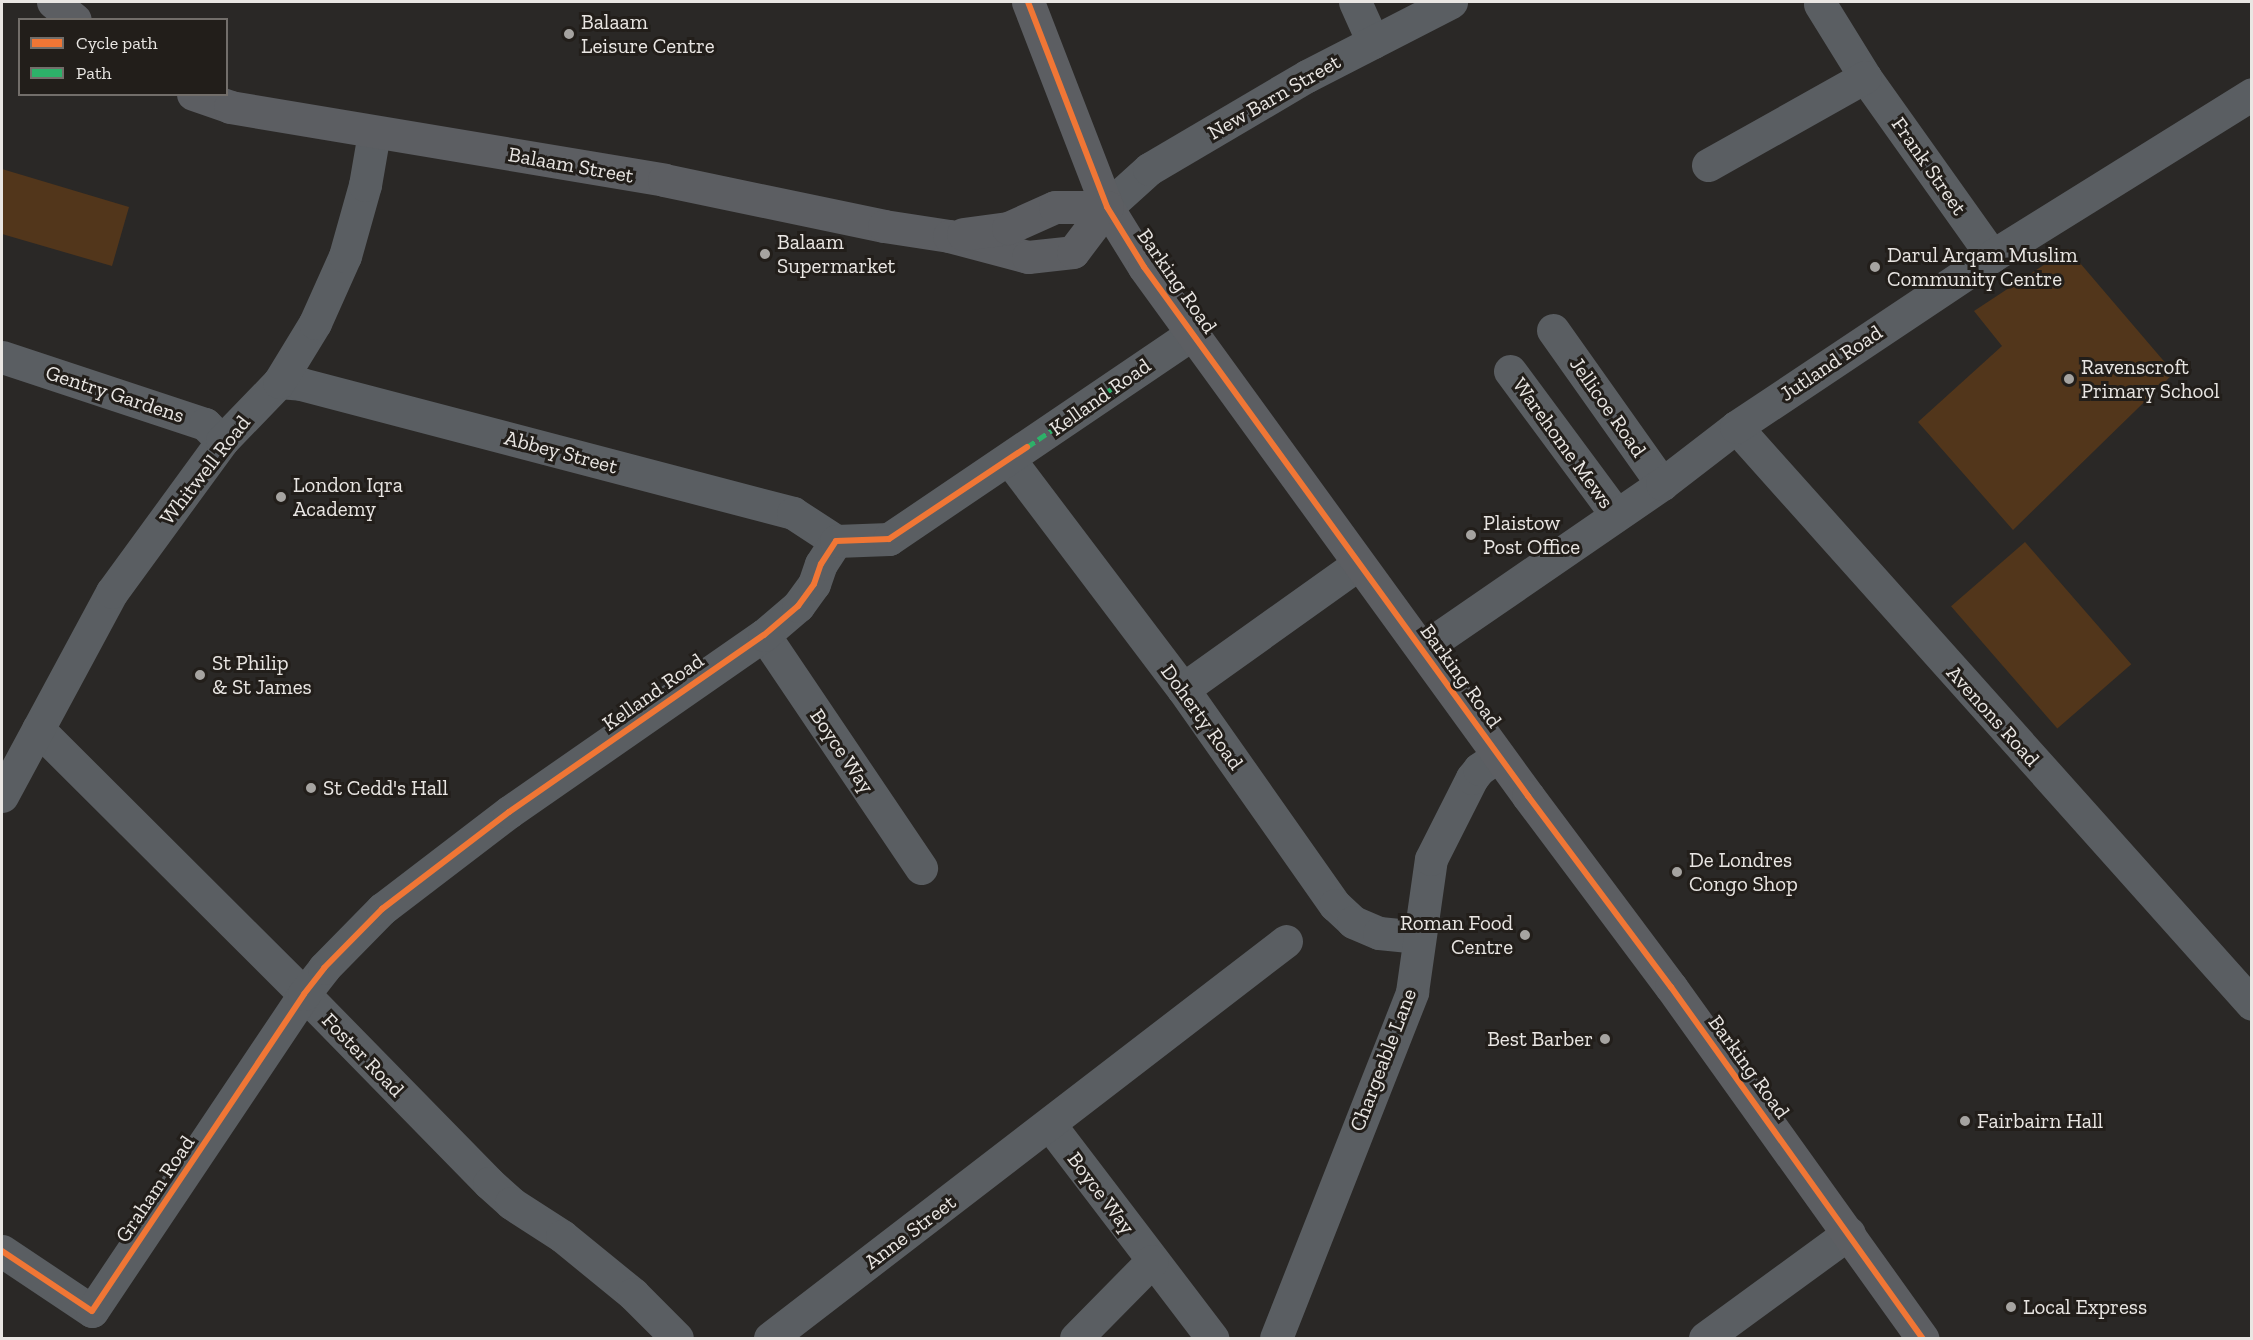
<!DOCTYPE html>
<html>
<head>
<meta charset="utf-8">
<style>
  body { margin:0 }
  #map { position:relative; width:2253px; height:1340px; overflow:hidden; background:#2a2826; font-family:"Zilla Slab",serif }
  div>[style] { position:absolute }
  .green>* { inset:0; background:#52361b; transform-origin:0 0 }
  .minor>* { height:33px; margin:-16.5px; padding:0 16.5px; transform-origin:16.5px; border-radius:16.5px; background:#5a5e62 }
  .major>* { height:33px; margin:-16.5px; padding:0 16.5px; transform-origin:16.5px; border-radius:16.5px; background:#5c5e62 }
  .quiet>* { height:4.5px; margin-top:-2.25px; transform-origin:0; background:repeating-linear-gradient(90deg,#2db169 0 9px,transparent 0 13.5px) }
  .cycleway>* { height:6px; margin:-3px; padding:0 3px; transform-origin:3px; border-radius:3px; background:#f07635 }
  .dots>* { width:16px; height:16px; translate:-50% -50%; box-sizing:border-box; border:3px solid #221e1a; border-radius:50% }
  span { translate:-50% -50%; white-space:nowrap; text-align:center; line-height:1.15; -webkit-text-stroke:6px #221e1a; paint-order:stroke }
  .poi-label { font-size:21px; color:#e9e6e3 }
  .left { translate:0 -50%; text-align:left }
  .right { translate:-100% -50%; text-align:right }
  .street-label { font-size:21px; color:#e9e6e3 }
  .frame { position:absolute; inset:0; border:3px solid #e9e6e3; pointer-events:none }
  .legend { position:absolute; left:18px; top:18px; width:210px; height:78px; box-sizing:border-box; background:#221e1a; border:2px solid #726e6a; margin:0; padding:8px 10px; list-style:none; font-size:18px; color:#e9e6e3 }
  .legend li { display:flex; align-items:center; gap:12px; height:30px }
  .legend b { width:30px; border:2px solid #726e6a }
</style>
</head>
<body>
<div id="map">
  <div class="green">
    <i style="clip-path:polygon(2px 169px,129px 207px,112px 266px,2px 234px)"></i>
    <i style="clip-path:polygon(2068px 249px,2174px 373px,2013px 530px,1918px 422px,2002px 346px,1974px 311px)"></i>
    <i style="left:2025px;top:542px;width:162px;height:98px;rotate:49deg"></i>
  </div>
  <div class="minor">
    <i style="left:1355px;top:2px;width:44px;rotate:65.8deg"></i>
    <i style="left:1820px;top:4px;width:86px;rotate:58.3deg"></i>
    <i style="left:1865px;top:77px;width:219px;rotate:54.6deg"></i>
    <i style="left:1708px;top:165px;width:180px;rotate:-29.3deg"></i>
    <i style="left:1107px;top:207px;width:57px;rotate:-42.1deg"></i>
    <i style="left:1149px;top:169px;width:183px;rotate:-30.5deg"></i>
    <i style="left:1307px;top:76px;width:162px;rotate:-27.2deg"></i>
    <i style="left:1553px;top:330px;width:189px;rotate:54.7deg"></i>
    <i style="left:2px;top:357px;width:214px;rotate:18.3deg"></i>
    <i style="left:205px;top:424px;width:24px;rotate:45deg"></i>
    <i style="left:1510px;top:371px;width:178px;rotate:53.5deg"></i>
    <i style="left:279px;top:382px;width:22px;rotate:5deg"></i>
    <i style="left:301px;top:384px;width:509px;rotate:14.69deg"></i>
    <i style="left:793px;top:513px;width:51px;rotate:33.1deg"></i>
    <i style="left:1736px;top:427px;width:774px;rotate:48.19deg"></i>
    <i style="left:1009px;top:459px;width:288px;rotate:52.9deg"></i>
    <i style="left:1183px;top:689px;width:264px;rotate:54.9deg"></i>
    <i style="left:1335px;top:905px;width:25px;rotate:43deg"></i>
    <i style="left:1353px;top:922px;width:28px;rotate:23deg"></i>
    <i style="left:1379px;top:933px;width:40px;rotate:5.7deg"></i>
    <i style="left:764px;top:635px;width:281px;rotate:56deg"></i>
    <i style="left:1422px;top:649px;width:291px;rotate:-34.5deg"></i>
    <i style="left:1662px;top:484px;width:93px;rotate:-37.6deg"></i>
    <i style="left:1736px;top:427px;width:308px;rotate:-33.7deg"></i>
    <i style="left:1992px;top:256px;width:306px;rotate:-31.9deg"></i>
    <i style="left:1183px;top:689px;width:215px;rotate:-35.5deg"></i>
    <i style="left:38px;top:729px;width:375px;rotate:44.9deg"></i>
    <i style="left:304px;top:994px;width:264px;rotate:45.6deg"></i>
    <i style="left:489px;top:1183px;width:30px;rotate:42deg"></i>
    <i style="left:511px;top:1203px;width:61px;rotate:32.9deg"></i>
    <i style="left:562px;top:1236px;width:92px;rotate:39.2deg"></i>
    <i style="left:633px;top:1294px;width:62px;rotate:45deg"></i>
    <i style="left:2px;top:796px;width:232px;rotate:-61.7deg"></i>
    <i style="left:112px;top:592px;width:187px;rotate:-53.9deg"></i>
    <i style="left:222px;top:441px;width:82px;rotate:-46deg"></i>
    <i style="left:279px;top:382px;width:69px;rotate:-58.6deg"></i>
    <i style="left:315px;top:323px;width:73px;rotate:-65.9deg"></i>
    <i style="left:345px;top:256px;width:74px;rotate:-74.3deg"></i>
    <i style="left:365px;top:185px;width:53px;rotate:-80.2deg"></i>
    <i style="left:1050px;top:1125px;width:268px;rotate:52.7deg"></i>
    <i style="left:2px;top:1251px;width:108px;rotate:33.7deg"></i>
    <i style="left:92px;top:1311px;width:381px;rotate:-56.2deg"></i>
    <i style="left:304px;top:994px;width:33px;rotate:-52deg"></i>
    <i style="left:324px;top:968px;width:83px;rotate:-45.5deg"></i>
    <i style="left:382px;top:909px;width:160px;rotate:-37.4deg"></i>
    <i style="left:509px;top:812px;width:310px;rotate:-34.8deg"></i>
    <i style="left:764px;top:635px;width:45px;rotate:-40.5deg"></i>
    <i style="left:798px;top:606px;width:27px;rotate:-54deg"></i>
    <i style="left:814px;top:584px;width:21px;rotate:-71deg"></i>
    <i style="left:821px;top:564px;width:27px;rotate:-57deg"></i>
    <i style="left:836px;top:541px;width:53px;rotate:-2.2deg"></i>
    <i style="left:889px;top:539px;width:367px;rotate:-34.1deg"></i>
    <i style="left:770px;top:1338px;width:651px;rotate:-37.57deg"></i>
    <i style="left:1076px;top:1338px;width:108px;rotate:-45.4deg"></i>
    <i style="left:1276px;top:1338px;width:372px;rotate:-68.5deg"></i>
    <i style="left:1412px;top:992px;width:134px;rotate:-81.9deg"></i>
    <i style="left:1431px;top:859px;width:91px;rotate:-63.2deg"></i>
    <i style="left:1472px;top:778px;width:11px;rotate:-52deg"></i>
    <i style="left:1479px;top:769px;width:23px;rotate:-34deg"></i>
    <i style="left:1705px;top:1338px;width:178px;rotate:-36.1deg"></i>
  </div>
  <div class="major">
    <i style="left:53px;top:2px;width:28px;rotate:39deg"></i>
    <i style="left:1028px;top:2px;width:220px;rotate:68.9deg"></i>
    <i style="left:1107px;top:207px;width:70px;rotate:58.3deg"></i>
    <i style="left:1144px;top:267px;width:654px;rotate:54.02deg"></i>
    <i style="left:1528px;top:796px;width:239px;rotate:53.2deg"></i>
    <i style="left:1671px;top:987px;width:432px;rotate:54.4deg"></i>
    <i style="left:193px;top:94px;width:39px;rotate:19deg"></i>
    <i style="left:230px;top:107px;width:440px;rotate:9.5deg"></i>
    <i style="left:664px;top:180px;width:225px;rotate:11.8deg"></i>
    <i style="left:884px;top:226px;width:66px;rotate:8.7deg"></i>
    <i style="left:949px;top:236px;width:82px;rotate:14.9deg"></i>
    <i style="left:1028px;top:257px;width:45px;rotate:-6.3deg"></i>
    <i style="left:1073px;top:252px;width:56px;rotate:-52.9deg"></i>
    <i style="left:963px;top:234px;width:45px;rotate:-7.6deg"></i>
    <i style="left:1008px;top:228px;width:51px;rotate:-24.1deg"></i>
    <i style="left:1055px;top:207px;width:52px"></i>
  </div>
  <div class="quiet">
    <i style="left:1027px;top:447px;width:148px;rotate:-34.5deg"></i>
  </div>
  <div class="cycleway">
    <i style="left:1028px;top:2px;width:220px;rotate:68.9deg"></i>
    <i style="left:1107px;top:207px;width:70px;rotate:58.3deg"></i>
    <i style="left:1144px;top:267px;width:654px;rotate:54.02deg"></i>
    <i style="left:1528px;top:796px;width:239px;rotate:53.2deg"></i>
    <i style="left:1671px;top:987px;width:432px;rotate:54.4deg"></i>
    <i style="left:2px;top:1251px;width:108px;rotate:33.7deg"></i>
    <i style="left:92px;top:1311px;width:381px;rotate:-56.2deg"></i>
    <i style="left:304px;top:994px;width:33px;rotate:-52deg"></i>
    <i style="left:324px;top:968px;width:83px;rotate:-45.5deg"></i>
    <i style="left:382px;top:909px;width:160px;rotate:-37.4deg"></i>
    <i style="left:509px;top:812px;width:310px;rotate:-34.8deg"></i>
    <i style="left:764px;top:635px;width:45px;rotate:-40.5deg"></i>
    <i style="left:798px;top:606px;width:27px;rotate:-54deg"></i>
    <i style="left:814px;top:584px;width:21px;rotate:-71deg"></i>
    <i style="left:821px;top:564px;width:27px;rotate:-57deg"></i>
    <i style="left:836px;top:541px;width:53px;rotate:-2.2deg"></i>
    <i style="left:889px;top:539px;width:166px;rotate:-33.7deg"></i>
  </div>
  <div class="dots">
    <i style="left:569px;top:34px;background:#a6a4a1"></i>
    <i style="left:765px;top:254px;background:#a6a4a1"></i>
    <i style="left:1875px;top:267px;background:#a6a4a1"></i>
    <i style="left:2069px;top:379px;background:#a6a4a1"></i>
    <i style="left:281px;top:497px;background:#a6a4a1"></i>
    <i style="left:1471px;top:535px;background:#a6a4a1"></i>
    <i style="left:200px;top:675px;background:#a6a4a1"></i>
    <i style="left:311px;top:788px;background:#a6a4a1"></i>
    <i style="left:1677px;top:872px;background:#a6a4a1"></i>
    <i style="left:1525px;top:935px;background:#a6a4a1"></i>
    <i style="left:1605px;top:1039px;background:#a6a4a1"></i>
    <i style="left:1965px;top:1121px;background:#a6a4a1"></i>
    <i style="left:2011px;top:1307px;background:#a6a4a1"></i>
  </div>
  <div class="poi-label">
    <span class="left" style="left:581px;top:34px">Balaam<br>Leisure Centre</span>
    <span class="left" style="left:777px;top:254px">Balaam<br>Supermarket</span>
    <span class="left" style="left:1887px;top:267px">Darul Arqam Muslim<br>Community Centre</span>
    <span class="left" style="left:2081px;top:379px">Ravenscroft<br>Primary School</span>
    <span class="left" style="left:293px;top:497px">London Iqra<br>Academy</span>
    <span class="left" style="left:1483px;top:535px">Plaistow<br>Post Office</span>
    <span class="left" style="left:212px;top:675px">St Philip<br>&amp; St James</span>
    <span class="left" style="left:323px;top:788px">St Cedd's Hall</span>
    <span class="left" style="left:1689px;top:872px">De Londres<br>Congo Shop</span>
    <span class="right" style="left:1513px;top:935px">Roman Food<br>Centre</span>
    <span class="right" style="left:1593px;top:1039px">Best Barber</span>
    <span class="left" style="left:1977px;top:1121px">Fairbairn Hall</span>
    <span class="left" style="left:2023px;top:1307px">Local Express</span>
  </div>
  <div class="street-label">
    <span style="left:1274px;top:97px;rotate:-30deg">New Barn Street</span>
    <span style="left:571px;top:165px;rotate:10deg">Balaam Street</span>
    <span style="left:1929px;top:166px;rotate:55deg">Frank Street</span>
    <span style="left:1177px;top:281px;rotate:55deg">Barking Road</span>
    <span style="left:1831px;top:363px;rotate:-34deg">Jutland Road</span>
    <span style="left:115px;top:394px;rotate:18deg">Gentry Gardens</span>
    <span style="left:1100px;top:397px;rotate:-35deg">Kelland Road</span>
    <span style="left:1608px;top:407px;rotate:55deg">Jellicoe Road</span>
    <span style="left:1563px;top:443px;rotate:54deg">Warehome Mews</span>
    <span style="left:561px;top:452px;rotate:15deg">Abbey Street</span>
    <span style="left:205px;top:470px;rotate:-52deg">Whitwell Road</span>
    <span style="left:1461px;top:676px;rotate:54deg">Barking Road</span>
    <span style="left:653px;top:692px;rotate:-35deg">Kelland Road</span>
    <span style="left:1993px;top:716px;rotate:48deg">Avenons Road</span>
    <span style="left:1202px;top:717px;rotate:54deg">Doherty Road</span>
    <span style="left:842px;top:751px;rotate:56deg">Boyce Way</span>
    <span style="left:363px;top:1055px;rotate:46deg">Foster Road</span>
    <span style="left:1383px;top:1060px;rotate:-69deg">Chargeable Lane</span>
    <span style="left:1749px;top:1067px;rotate:54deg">Barking Road</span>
    <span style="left:155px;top:1189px;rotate:-56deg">Graham Road</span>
    <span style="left:1101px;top:1193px;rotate:53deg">Boyce Way</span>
    <span style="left:910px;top:1232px;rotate:-37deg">Anne Street</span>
  </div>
  <div class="frame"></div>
  <ul class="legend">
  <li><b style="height:8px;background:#f07635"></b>Cycle path</li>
  <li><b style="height:8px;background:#2db169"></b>Path</li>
  </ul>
</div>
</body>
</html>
